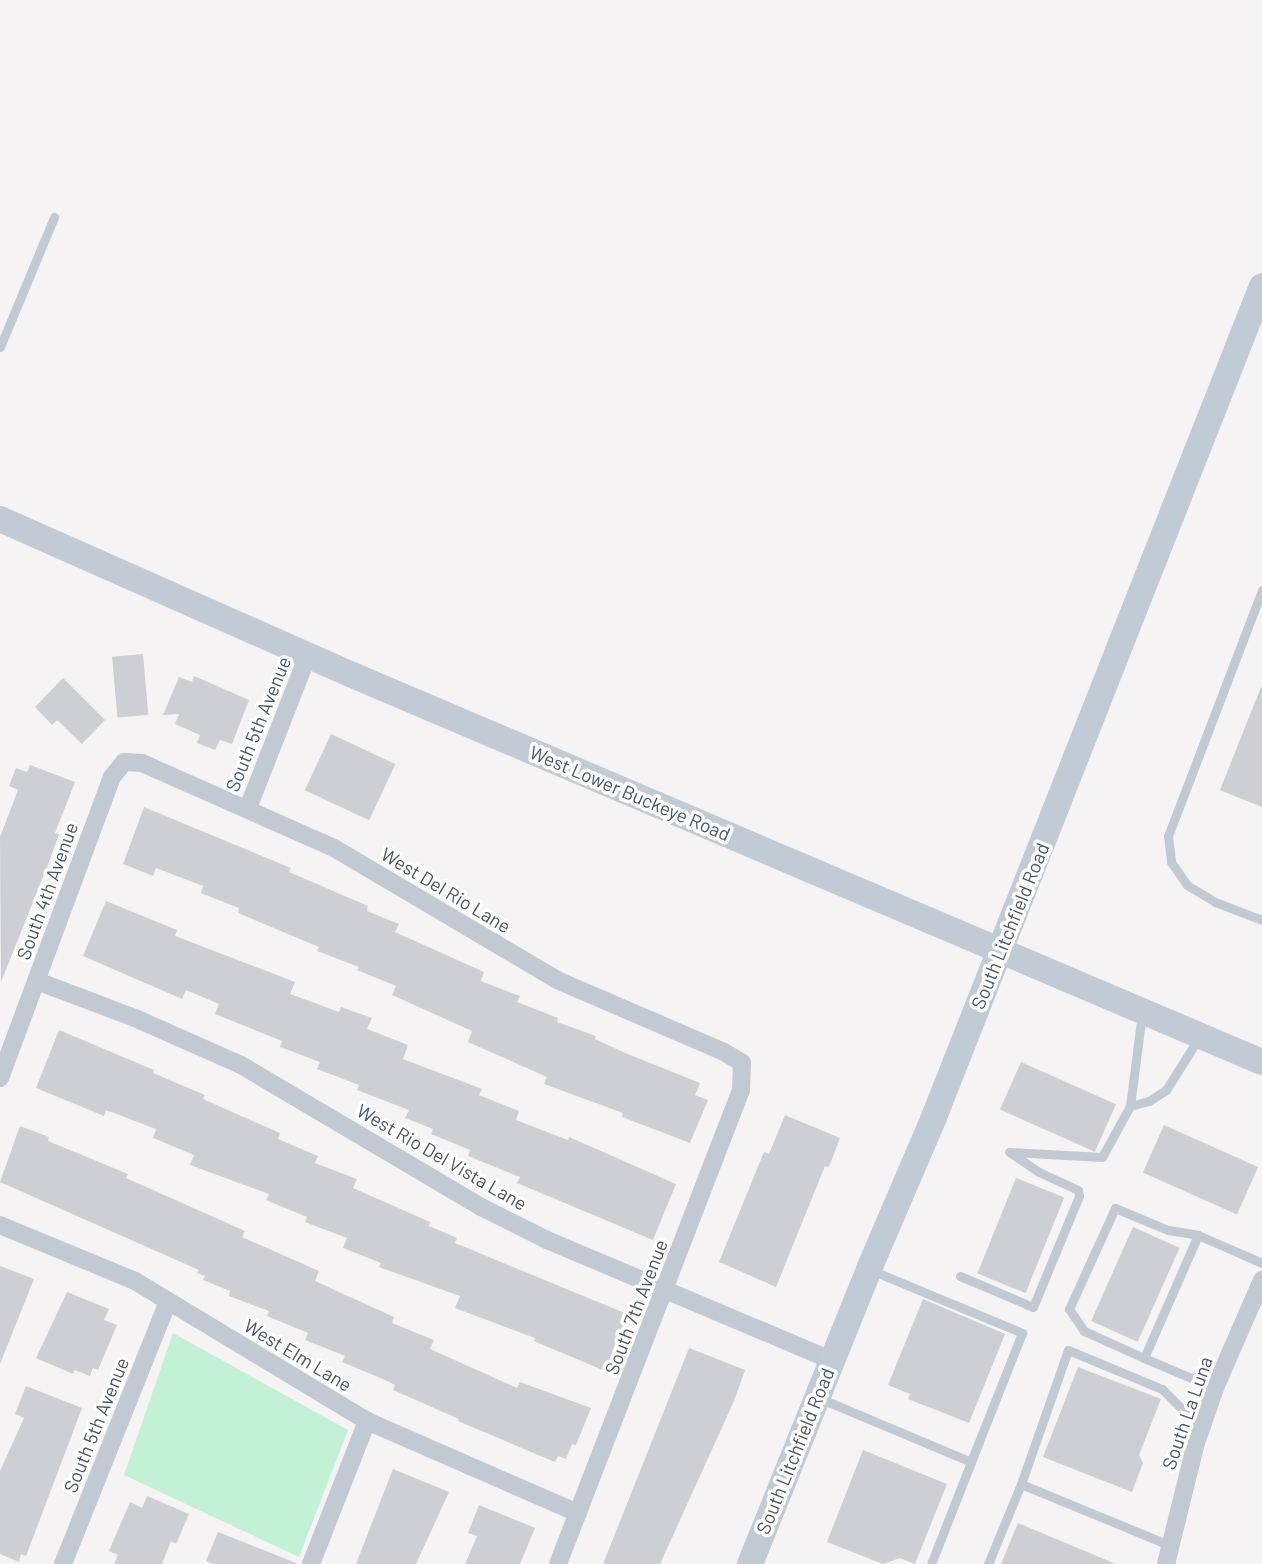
<!DOCTYPE html>
<html>
<head>
<meta charset="utf-8">
<style>
  body { margin:0 }
  #map { position:relative; width:1262px; height:1564px; overflow:hidden; background:#f5f3f3; font-family:Barlow,sans-serif }
  div>[style] { position:absolute }
  .green>* { inset:0; background:#c3f1d5 }
  .building>* { inset:0; background:#cdcfd5; transform-origin:0 0 }
  .lane>* { height:9px; margin:-4.5px; padding:0 4.5px; transform-origin:4.5px; border-radius:4.5px; background:#c1cad2 }
  .street>* { height:18px; margin:-9px; padding:0 9px; transform-origin:9px; border-radius:9px; background:#c1cad2 }
  .secondary>* { height:26px; margin:-13px; padding:0 13px; transform-origin:13px; border-radius:13px; background:#c1cbd6 }
  span { translate:-50% -50%; white-space:nowrap; text-align:center; line-height:1.15; -webkit-text-stroke:7px #fff; paint-order:stroke }
  .street-label { font-size:19px; color:#4a5661 }
</style>
</head>
<body>
<div id="map">
  <div class="green">
    <i style="clip-path:polygon(173px 1333px,348px 1430px,299px 1557px,124px 1475px)"></i>
  </div>
  <div class="building">
    <i style="left:143px;top:654px;width:61px;height:31px;rotate:85deg"></i>
    <i style="clip-path:polygon(194px 676px,249px 700px,232px 744px,220px 740px,215px 750px,197px 743px,200px 735px,175px 724px,179px 714px,163px 715px,179px 677px,192px 682px)"></i>
    <i style="clip-path:polygon(63px 678px,105px 720px,82px 744px,57px 720px,52px 725px,35px 707px)"></i>
    <i style="clip-path:polygon(1261px 687px,1262px 687px,1262px 807px,1220px 790px)"></i>
    <i style="left:331px;top:734px;width:71px;height:62px;rotate:25deg"></i>
    <i style="clip-path:polygon(30px 765px,75px 782px,55px 833px,59px 834px,49px 862px,1px 982px,0 837px,18px 790px,9px 786px,16px 768px,27px 772px)"></i>
    <i style="clip-path:polygon(144px 807px,291px 868px,289px 872px,368px 906px,367px 911px,399px 924px,395px 932px,484px 972px,481px 981px,520px 996px,517px 1002px,558px 1018px,557px 1022px,596px 1036px,595px 1039px,623px 1052px,700px 1083px,695px 1095px,708px 1100px,690px 1143px,622px 1117px,623px 1113px,544px 1084px,547px 1077px,468px 1042px,472px 1031px,392px 995px,396px 986px,357px 970px,359px 967px,317px 951px,319px 947px,238px 913px,239px 908px,201px 893px,203px 886px,156px 868px,153px 876px,123px 864px)"></i>
    <i style="clip-path:polygon(106px 901px,177px 930px,175px 936px,295px 982px,290px 994px,339px 1012px,341px 1007px,372px 1018px,367px 1029px,408px 1045px,403px 1059px,482px 1089px,479px 1095px,519px 1111px,516px 1120px,568px 1140px,569px 1137px,676px 1184px,653px 1240px,517px 1183px,520px 1177px,468px 1156px,470px 1150px,431px 1134px,433px 1129px,405px 1118px,409px 1110px,357px 1090px,359px 1085px,317px 1069px,320px 1062px,280px 1047px,282px 1041px,215px 1014px,219px 1004px,186px 990px,182px 999px,83px 956px)"></i>
    <i style="clip-path:polygon(59px 1030px,154px 1070px,153px 1073px,205px 1095px,203px 1099px,280px 1133px,278px 1139px,318px 1156px,315px 1163px,357px 1179px,353px 1188px,430px 1222px,429px 1226px,457px 1238px,455px 1243px,627px 1314px,605px 1371px,534px 1341px,535px 1338px,455px 1308px,460px 1296px,379px 1267px,381px 1263px,343px 1248px,347px 1238px,305px 1222px,307px 1217px,266px 1200px,269px 1194px,190px 1165px,194px 1155px,153px 1138px,156px 1129px,106px 1110px,104px 1116px,36px 1088px)"></i>
    <i style="left:1021px;top:1062px;width:104px;height:52px;rotate:24deg"></i>
    <i style="clip-path:polygon(785px 1115px,840px 1138px,829px 1167px,825px 1166px,776px 1287px,719px 1262px,764px 1152px,769px 1154px)"></i>
    <i style="left:1164px;top:1125px;width:103px;height:52px;rotate:24deg"></i>
    <i style="clip-path:polygon(20px 1126px,49px 1137px,48px 1141px,128px 1174px,126px 1178px,245px 1231px,242px 1237px,319px 1271px,315px 1281px,394px 1317px,392px 1323px,434px 1340px,430px 1349px,517px 1388px,520px 1382px,591px 1408px,576px 1445px,572px 1444px,566px 1459px,558px 1456px,555px 1462px,458px 1421px,459px 1419px,393px 1390px,395px 1385px,385px 1380px,342px 1362px,345px 1356px,305px 1340px,308px 1333px,267px 1316px,269px 1311px,229px 1296px,230px 1291px,203px 1280px,205px 1276px,197px 1273px,199px 1270px,0 1182px)"></i>
    <i style="left:1016px;top:1178px;width:52px;height:103px;rotate:22deg"></i>
    <i style="left:1133px;top:1227px;width:51px;height:103px;rotate:24deg"></i>
    <i style="clip-path:polygon(0 1266px,34px 1279px,0 1364px)"></i>
    <i style="clip-path:polygon(67px 1292px,109px 1309px,104px 1320px,117px 1325px,98px 1370px,93px 1368px,90px 1376px,75px 1370px,73px 1374px,36px 1358px)"></i>
    <i style="clip-path:polygon(923px 1299px,1005px 1334px,969px 1423px,908px 1399px,910px 1394px,888px 1385px)"></i>
    <i style="clip-path:polygon(689px 1348px,745px 1370px,734px 1401px,660px 1564px,603px 1564px)"></i>
    <i style="clip-path:polygon(1078px 1367px,1161px 1399px,1139px 1455px,1143px 1463px,1132px 1492px,1043px 1457px)"></i>
    <i style="clip-path:polygon(26px 1386px,82px 1408px,26px 1556px,21px 1554px,19px 1562px,0 1554px,0 1471px,24px 1418px,15px 1414px)"></i>
    <i style="clip-path:polygon(863px 1450px,947px 1484px,915px 1564px,900px 1558px,883px 1564px,827px 1542px)"></i>
    <i style="clip-path:polygon(393px 1469px,449px 1492px,416px 1564px,356px 1564px)"></i>
    <i style="clip-path:polygon(147px 1496px,189px 1514px,176px 1544px,171px 1541px,162px 1564px,114px 1564px,118px 1555px,109px 1551px,130px 1502px,142px 1508px)"></i>
    <i style="clip-path:polygon(479px 1505px,535px 1528px,520px 1564px,465px 1564px,477px 1536px,468px 1533px)"></i>
    <i style="clip-path:polygon(1018px 1523px,1116px 1564px,1001px 1564px)"></i>
    <i style="clip-path:polygon(218px 1532px,296px 1563px,296px 1564px,214px 1564px,206px 1561px)"></i>
  </div>
  <div class="lane">
    <i style="left:0;top:347px;width:141px;rotate:-67.4deg"></i>
    <i style="left:1262px;top:590px;width:263px;rotate:110.9deg"></i>
    <i style="left:1168px;top:836px;width:26px;rotate:83deg"></i>
    <i style="left:1171px;top:862px;width:28px;rotate:55deg"></i>
    <i style="left:1187px;top:885px;width:33px;rotate:31deg"></i>
    <i style="left:1215px;top:902px;width:50px;rotate:21deg"></i>
    <i style="left:1130px;top:1106px;width:20px;rotate:-15deg"></i>
    <i style="left:1149px;top:1101px;width:20px;rotate:-33deg"></i>
    <i style="left:1166px;top:1090px;width:60px;rotate:-57.9deg"></i>
    <i style="left:1010px;top:1152px;width:92px;rotate:3.1deg"></i>
    <i style="left:1102px;top:1157px;width:58px;rotate:-61.2deg"></i>
    <i style="left:1130px;top:1106px;width:94px;rotate:-82.6deg"></i>
    <i style="left:871px;top:1270px;width:164px;rotate:22.6deg"></i>
    <i style="left:1022px;top:1333px;width:139px;rotate:111.6deg"></i>
    <i style="left:960px;top:1276px;width:79px;rotate:23deg"></i>
    <i style="left:1033px;top:1307px;width:120px;rotate:-67.5deg"></i>
    <i style="left:1079px;top:1196px;width:6px;rotate:-99deg"></i>
    <i style="left:1078px;top:1190px;width:43px;rotate:-155.2deg"></i>
    <i style="left:1039px;top:1172px;width:36px;rotate:-146deg"></i>
    <i style="left:1144px;top:1358px;width:66px;rotate:-155.8deg"></i>
    <i style="left:1084px;top:1331px;width:27px;rotate:-124deg"></i>
    <i style="left:1069px;top:1309px;width:111px;rotate:-65.5deg"></i>
    <i style="left:1115px;top:1208px;width:57px;rotate:22.5deg"></i>
    <i style="left:1168px;top:1230px;width:30px;rotate:9deg"></i>
    <i style="left:1215px;top:1388px;width:77px;rotate:-157.1deg"></i>
    <i style="left:1144px;top:1358px;width:134px;rotate:-66.3deg"></i>
    <i style="left:1198px;top:1235px;width:70px;rotate:23.6deg"></i>
    <i style="left:819px;top:1398px;width:165px;rotate:22.8deg"></i>
    <i style="left:971px;top:1462px;width:110px;rotate:111.4deg"></i>
    <i style="left:1021px;top:1484px;width:142px;rotate:-70.7deg"></i>
    <i style="left:1068px;top:1350px;width:102px;rotate:22.5deg"></i>
    <i style="left:1162px;top:1389px;width:28px;rotate:45deg"></i>
    <i style="left:1182px;top:1409px;width:24px;rotate:24deg"></i>
    <i style="left:988px;top:1564px;width:87px;rotate:-67.6deg"></i>
    <i style="left:1021px;top:1484px;width:160px;rotate:22.4deg"></i>
  </div>
  <div class="street">
    <i style="left:248px;top:808px;width:164px;rotate:-68.6deg"></i>
    <i style="left:37px;top:981px;width:105px;rotate:20.7deg"></i>
    <i style="left:135px;top:1018px;width:116px;rotate:23.9deg"></i>
    <i style="left:241px;top:1065px;width:279px;rotate:30.6deg"></i>
    <i style="left:481px;top:1207px;width:74px;rotate:26.6deg"></i>
    <i style="left:547px;top:1240px;width:308px;rotate:22.9deg"></i>
    <i style="left:0;top:1078px;width:321px;rotate:-69.6deg"></i>
    <i style="left:112px;top:777px;width:19px;rotate:-51deg"></i>
    <i style="left:124px;top:762px;width:18px;rotate:3deg"></i>
    <i style="left:142px;top:763px;width:210px;rotate:23.9deg"></i>
    <i style="left:334px;top:848px;width:259px;rotate:30.6deg"></i>
    <i style="left:557px;top:980px;width:182px;rotate:23.3deg"></i>
    <i style="left:724px;top:1052px;width:21px;rotate:31deg"></i>
    <i style="left:742px;top:1063px;width:27px;rotate:92deg"></i>
    <i style="left:741px;top:1090px;width:508px;rotate:111.11deg"></i>
    <i style="left:0;top:1225px;width:146px;rotate:22.5deg"></i>
    <i style="left:135px;top:1281px;width:271px;rotate:31.1deg"></i>
    <i style="left:367px;top:1421px;width:230px;rotate:23.6deg"></i>
    <i style="left:63px;top:1564px;width:283px;rotate:-68.2deg"></i>
    <i style="left:311px;top:1564px;width:154px;rotate:-68.6deg"></i>
    <i style="left:1166px;top:1564px;width:125px;rotate:-76.1deg"></i>
    <i style="left:1196px;top:1443px;width:58px;rotate:-70.9deg"></i>
    <i style="left:1215px;top:1388px;width:118px;rotate:-66.5deg"></i>
  </div>
  <div class="secondary">
    <i style="left:0;top:519px;width:383px;rotate:23.9deg"></i>
    <i style="left:350px;top:674px;width:991px;rotate:23.05deg"></i>
    <i style="left:750px;top:1564px;width:318px;rotate:-68deg"></i>
    <i style="left:869px;top:1269px;width:165px;rotate:-66.8deg"></i>
    <i style="left:934px;top:1117px;width:893px;rotate:-68.46deg"></i>
  </div>
  <div class="street-label">
    <span style="left:258px;top:724px;rotate:-68deg">South 5th Avenue</span>
    <span style="left:630px;top:793px;rotate:23deg">West Lower Buckeye Road</span>
    <span style="left:446px;top:890px;rotate:31deg">West Del Rio Lane</span>
    <span style="left:47px;top:891px;rotate:-70deg">South 4th Avenue</span>
    <span style="left:1010px;top:926px;rotate:-68deg">South Litchfield Road</span>
    <span style="left:442px;top:1157px;rotate:30deg">West Rio Del Vista Lane</span>
    <span style="left:636px;top:1307px;rotate:-69deg">South 7th Avenue</span>
    <span style="left:298px;top:1355px;rotate:31deg">West Elm Lane</span>
    <span style="left:1187px;top:1413px;rotate:-71deg">South La Luna</span>
    <span style="left:96px;top:1425px;rotate:-68deg">South 5th Avenue</span>
    <span style="left:795px;top:1451px;rotate:-68deg">South Litchfield Road</span>
  </div>
</div>
</body>
</html>
